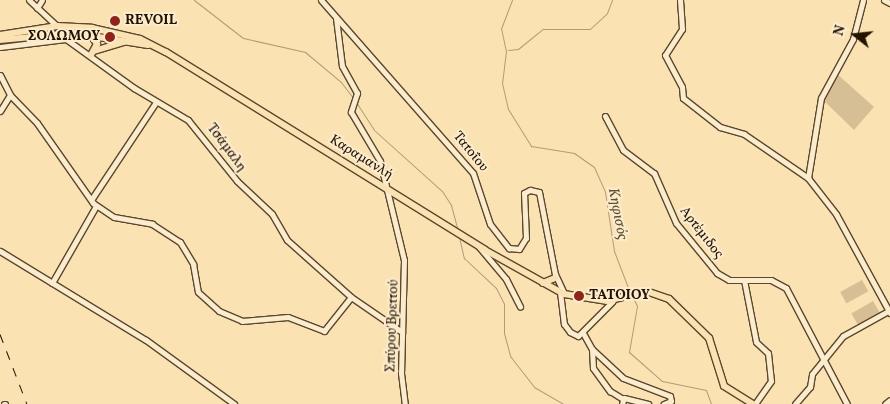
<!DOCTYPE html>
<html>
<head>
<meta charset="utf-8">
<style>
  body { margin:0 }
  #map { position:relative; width:890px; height:404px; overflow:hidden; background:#fbe2b3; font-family:Vollkorn,serif }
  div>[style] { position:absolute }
  .green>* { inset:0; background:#d7bf95; transform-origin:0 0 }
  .stream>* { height:1px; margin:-0.5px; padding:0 0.5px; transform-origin:0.5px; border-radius:0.5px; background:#b29c76 }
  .roads { filter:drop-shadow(1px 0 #5a472d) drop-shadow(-1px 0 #5a472d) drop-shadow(0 1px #5a472d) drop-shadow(0 -1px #5a472d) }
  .minor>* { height:5px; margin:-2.5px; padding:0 2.5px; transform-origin:2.5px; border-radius:2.5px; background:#fcecce }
  .major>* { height:6px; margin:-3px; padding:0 3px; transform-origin:3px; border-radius:3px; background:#fbe2b3 }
  .rail>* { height:1px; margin-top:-0.5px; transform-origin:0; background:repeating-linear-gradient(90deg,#251300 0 9px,transparent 0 18px) }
  .dots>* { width:14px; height:14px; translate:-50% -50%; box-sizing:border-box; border:2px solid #fcecce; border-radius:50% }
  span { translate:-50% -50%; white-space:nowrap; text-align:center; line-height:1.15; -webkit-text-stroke:4px #fcecce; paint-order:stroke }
  .poi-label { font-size:14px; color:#251300; font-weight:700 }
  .left { translate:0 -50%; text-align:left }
  .right { translate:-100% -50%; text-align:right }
  .street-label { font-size:14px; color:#251300 }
  .water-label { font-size:15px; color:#645135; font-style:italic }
  .north { position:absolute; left:830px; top:10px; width:50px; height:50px; -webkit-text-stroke:4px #fcecce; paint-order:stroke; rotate:286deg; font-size:14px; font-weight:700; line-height:20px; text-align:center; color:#251300 }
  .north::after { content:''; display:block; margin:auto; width:18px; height:22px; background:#251300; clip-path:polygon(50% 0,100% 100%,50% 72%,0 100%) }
</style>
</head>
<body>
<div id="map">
  <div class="green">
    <i style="clip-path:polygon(836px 73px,874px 107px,854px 130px,823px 100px)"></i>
    <i style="left:862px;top:280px;width:13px;height:25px;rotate:61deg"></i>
    <i style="left:873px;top:301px;width:14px;height:25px;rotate:60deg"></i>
  </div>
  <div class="stream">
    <i style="left:194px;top:0;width:62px;rotate:37.8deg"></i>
    <i style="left:243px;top:38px;width:64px;rotate:12.7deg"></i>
    <i style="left:305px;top:52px;width:47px;rotate:39.8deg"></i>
    <i style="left:341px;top:82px;width:21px;rotate:53deg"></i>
    <i style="left:512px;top:0;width:30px;rotate:111deg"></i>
    <i style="left:501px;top:28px;width:24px;rotate:78deg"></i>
    <i style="left:506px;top:51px;width:32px;rotate:97deg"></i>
    <i style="left:502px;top:83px;width:27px;rotate:77deg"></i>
    <i style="left:508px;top:109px;width:44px;rotate:58.1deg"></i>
    <i style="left:531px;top:146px;width:44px;rotate:9.2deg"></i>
    <i style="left:574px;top:153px;width:24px;rotate:35deg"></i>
    <i style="left:594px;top:167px;width:27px;rotate:66deg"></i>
    <i style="left:605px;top:192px;width:60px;rotate:81.3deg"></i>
    <i style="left:614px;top:251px;width:45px;rotate:69.1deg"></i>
    <i style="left:508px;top:50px;width:10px;rotate:-6deg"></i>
    <i style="left:518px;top:49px;width:32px;rotate:-39deg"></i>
    <i style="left:543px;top:29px;width:47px"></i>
    <i style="left:590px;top:29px;width:23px;rotate:-43deg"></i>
    <i style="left:607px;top:13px;width:14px;rotate:-69deg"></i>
    <i style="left:356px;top:102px;width:33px;rotate:57deg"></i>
    <i style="left:374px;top:130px;width:91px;rotate:41.9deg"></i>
    <i style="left:442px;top:191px;width:17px;rotate:57deg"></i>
    <i style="left:451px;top:205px;width:27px;rotate:75deg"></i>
    <i style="left:459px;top:237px;width:22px;rotate:77deg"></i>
    <i style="left:464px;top:258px;width:44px;rotate:43.2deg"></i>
    <i style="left:496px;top:288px;width:18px;rotate:63deg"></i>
    <i style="left:504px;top:304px;width:29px;rotate:90deg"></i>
    <i style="left:504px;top:333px;width:24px;rotate:75deg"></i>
    <i style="left:510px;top:356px;width:39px;rotate:52deg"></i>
    <i style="left:534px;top:387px;width:34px;rotate:30deg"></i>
    <i style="left:632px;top:296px;width:11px;rotate:63deg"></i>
    <i style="left:637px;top:306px;width:47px;rotate:99.9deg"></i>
    <i style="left:629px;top:352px;width:44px;rotate:41.3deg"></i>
    <i style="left:662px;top:381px;width:45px;rotate:11.6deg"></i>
    <i style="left:706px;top:390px;width:15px;rotate:70deg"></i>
  </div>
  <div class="roads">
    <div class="minor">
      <i style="left:29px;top:0;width:38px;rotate:43deg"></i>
      <i style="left:321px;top:0;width:230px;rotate:48.7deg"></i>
      <i style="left:473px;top:173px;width:54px;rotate:71.6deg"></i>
      <i style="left:490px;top:224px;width:31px;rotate:52deg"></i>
      <i style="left:509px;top:248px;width:10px;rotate:6deg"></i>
      <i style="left:519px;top:249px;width:13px;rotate:-58deg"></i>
      <i style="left:526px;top:238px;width:45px;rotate:-92.5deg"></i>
      <i style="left:524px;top:193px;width:7px;rotate:-27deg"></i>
      <i style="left:530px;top:190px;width:9px;rotate:13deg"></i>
      <i style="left:539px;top:192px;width:84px;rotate:79deg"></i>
      <i style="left:555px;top:274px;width:21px;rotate:65deg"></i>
      <i style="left:680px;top:0;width:29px;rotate:86deg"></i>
      <i style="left:682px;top:29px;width:31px;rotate:123deg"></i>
      <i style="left:665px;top:55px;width:36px;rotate:62deg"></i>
      <i style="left:682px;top:87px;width:11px;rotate:85deg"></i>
      <i style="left:683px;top:98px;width:47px;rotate:38.1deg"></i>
      <i style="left:720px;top:127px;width:25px;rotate:16deg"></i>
      <i style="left:744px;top:134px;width:78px;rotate:34.5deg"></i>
      <i style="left:884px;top:0;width:7px;rotate:27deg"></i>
      <i style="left:37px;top:8px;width:9px;rotate:-58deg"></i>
      <i style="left:336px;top:18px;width:48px;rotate:82.9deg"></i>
      <i style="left:342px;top:66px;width:31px;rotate:61deg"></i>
      <i style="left:357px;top:93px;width:20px;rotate:108deg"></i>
      <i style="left:351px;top:112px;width:57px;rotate:59.4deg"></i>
      <i style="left:380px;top:161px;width:102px;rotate:76.4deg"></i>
      <i style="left:404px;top:260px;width:113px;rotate:91.5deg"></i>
      <i style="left:401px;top:373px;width:31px;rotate:83deg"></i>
      <i style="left:0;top:47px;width:66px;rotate:-6.9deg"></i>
      <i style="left:66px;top:39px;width:84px;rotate:35.8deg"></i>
      <i style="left:134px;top:88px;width:63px;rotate:30.7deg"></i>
      <i style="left:188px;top:120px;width:78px;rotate:51.2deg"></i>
      <i style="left:237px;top:181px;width:48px;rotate:43.3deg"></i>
      <i style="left:272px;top:214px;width:30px;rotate:60deg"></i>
      <i style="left:287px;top:240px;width:86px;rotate:41.7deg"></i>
      <i style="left:351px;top:297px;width:62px;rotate:34.5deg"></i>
      <i style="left:0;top:75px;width:22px;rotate:63deg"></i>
      <i style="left:10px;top:95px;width:39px;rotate:46deg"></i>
      <i style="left:37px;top:123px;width:98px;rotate:55deg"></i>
      <i style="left:93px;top:203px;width:25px;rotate:34deg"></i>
      <i style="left:114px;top:217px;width:39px;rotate:10deg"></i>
      <i style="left:152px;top:224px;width:33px;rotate:33deg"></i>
      <i style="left:180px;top:242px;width:26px;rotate:59deg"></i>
      <i style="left:193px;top:264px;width:28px;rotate:80deg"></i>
      <i style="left:198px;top:292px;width:28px;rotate:42deg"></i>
      <i style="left:219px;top:311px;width:25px;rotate:23deg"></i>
      <i style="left:242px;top:321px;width:46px;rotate:-5deg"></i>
      <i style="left:288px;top:317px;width:39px;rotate:21deg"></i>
      <i style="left:324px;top:331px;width:43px;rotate:-51.5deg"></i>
      <i style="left:0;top:111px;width:19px;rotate:-58deg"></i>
      <i style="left:605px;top:116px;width:38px;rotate:62deg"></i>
      <i style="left:623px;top:150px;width:39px;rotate:37deg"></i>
      <i style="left:654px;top:173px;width:55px;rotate:66.3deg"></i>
      <i style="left:676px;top:223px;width:65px;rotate:50.6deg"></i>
      <i style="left:717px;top:273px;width:14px;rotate:30deg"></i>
      <i style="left:729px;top:280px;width:42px"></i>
      <i style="left:771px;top:280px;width:17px;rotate:28deg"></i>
      <i style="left:786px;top:288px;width:131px;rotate:62.3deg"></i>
      <i style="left:808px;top:178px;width:81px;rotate:-80.8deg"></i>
      <i style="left:821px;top:98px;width:67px;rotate:-61.5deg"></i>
      <i style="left:853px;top:39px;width:40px;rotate:-75.6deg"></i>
      <i style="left:808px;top:178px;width:46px;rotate:52.1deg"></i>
      <i style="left:836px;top:214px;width:113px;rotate:61.4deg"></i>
      <i style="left:91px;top:200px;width:118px;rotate:-56.4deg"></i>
      <i style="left:479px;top:247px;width:42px;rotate:49.8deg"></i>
      <i style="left:506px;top:279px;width:31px;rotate:63deg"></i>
      <i style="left:0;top:251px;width:171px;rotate:31.4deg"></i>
      <i style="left:146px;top:340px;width:109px;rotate:36deg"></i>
      <i style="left:744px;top:280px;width:63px;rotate:79deg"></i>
      <i style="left:756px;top:342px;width:16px;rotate:43deg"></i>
      <i style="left:768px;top:353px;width:28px;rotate:84deg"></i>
      <i style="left:771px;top:381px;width:28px;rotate:125deg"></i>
      <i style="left:52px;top:283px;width:89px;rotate:-60.3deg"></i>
      <i style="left:560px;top:292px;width:32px;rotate:83deg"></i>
      <i style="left:564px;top:324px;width:10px;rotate:53deg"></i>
      <i style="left:570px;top:332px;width:9px;rotate:27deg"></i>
      <i style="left:578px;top:336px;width:49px;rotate:-45deg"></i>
      <i style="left:583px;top:333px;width:18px;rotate:61deg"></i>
      <i style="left:592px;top:349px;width:42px;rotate:43.1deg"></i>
      <i style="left:623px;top:378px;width:50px;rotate:21deg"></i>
      <i style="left:670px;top:396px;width:5px;rotate:79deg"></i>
      <i style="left:671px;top:401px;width:8px;rotate:157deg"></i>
      <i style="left:592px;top:349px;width:19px;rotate:87deg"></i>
      <i style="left:593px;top:368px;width:29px;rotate:54deg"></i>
      <i style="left:610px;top:391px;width:15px;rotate:32deg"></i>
      <i style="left:4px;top:404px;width:1px"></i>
      <i style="left:622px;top:404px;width:6px;rotate:-72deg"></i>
      <i style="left:624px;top:398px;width:25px;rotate:14deg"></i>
      <i style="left:795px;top:404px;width:23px;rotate:-49deg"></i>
      <i style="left:810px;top:387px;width:13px;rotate:-81deg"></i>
      <i style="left:812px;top:374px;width:49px;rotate:-50.8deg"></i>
      <i style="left:843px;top:336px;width:54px;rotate:-29deg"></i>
      <i style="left:885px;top:404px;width:6px;rotate:-39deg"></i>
    </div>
    <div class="major">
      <i style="left:0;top:35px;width:58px;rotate:-9deg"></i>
      <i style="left:57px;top:26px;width:35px;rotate:3deg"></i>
      <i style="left:92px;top:28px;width:49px;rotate:12.9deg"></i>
      <i style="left:140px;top:39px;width:29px;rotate:27deg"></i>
      <i style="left:166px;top:52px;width:375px;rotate:31.8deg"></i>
      <i style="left:485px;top:250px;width:90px;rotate:29.1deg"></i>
      <i style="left:564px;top:294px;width:44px;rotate:9.2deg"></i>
      <i style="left:607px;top:301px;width:40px;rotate:-14.4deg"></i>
      <i style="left:646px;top:291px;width:24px;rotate:19deg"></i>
      <i style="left:669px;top:299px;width:56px;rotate:44.3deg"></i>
      <i style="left:709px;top:338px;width:50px;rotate:72.6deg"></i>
      <i style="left:724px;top:386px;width:34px;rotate:32deg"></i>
      <i style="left:91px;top:35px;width:11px;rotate:56deg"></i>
      <i style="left:97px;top:44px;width:13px;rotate:119deg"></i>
      <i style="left:0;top:40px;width:73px;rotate:-5.5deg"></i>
      <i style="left:73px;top:33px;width:76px;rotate:9.1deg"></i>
      <i style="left:94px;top:51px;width:34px;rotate:-17deg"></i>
      <i style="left:543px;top:283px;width:13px;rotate:-23deg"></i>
    </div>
  </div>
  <div class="rail">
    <i style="left:0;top:334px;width:75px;rotate:68.9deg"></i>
  </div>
  <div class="dots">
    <i style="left:115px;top:21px;background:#8f2418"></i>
    <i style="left:110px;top:37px;background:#8f2418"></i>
    <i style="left:579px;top:296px;background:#8f2418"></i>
  </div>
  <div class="poi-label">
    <span class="left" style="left:125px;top:21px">REVOIL</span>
    <span class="right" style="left:100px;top:37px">ΣΟΛΩΜΟΥ</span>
    <span class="left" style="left:589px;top:296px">ΤΑΤΟΙΟΥ</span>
  </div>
  <div class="street-label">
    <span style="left:226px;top:148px;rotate:53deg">Τσάμαλη</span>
    <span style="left:470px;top:152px;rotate:51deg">Τατοΐου</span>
    <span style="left:361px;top:158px;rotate:32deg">Καραμανλή</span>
    <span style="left:701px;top:233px;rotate:52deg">Αρτέμιδος</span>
    <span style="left:393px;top:326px;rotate:-88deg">Σπύρου Βρεττού</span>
  </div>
  <div class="water-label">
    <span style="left:617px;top:214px;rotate:79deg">Κηφισός</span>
  </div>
  <div class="north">N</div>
</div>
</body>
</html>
